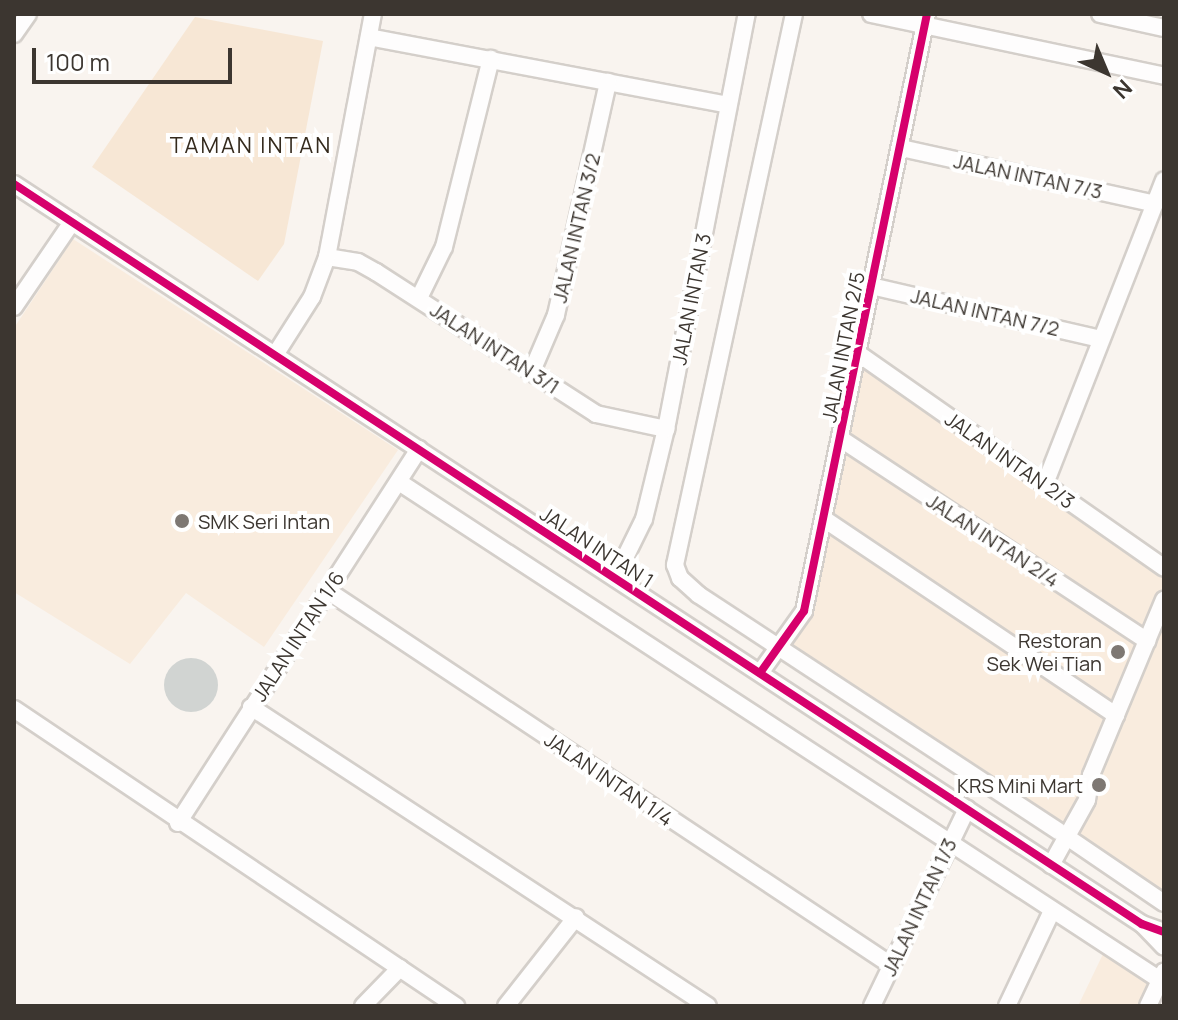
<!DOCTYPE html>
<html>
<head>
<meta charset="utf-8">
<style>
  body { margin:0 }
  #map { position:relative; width:1178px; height:1020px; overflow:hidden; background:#f9f4ef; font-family:Manrope,sans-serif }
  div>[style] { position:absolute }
  .built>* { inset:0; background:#f9ecde }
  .green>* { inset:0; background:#f7e7d5 }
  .building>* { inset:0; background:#d1d4d2 }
  .round { border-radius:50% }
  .roads { filter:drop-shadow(2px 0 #d4cfca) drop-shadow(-2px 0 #d4cfca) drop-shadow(0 2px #d4cfca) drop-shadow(0 -2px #d4cfca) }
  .minor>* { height:16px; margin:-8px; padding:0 8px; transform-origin:8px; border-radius:8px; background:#fefdfd }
  .cycleway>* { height:8px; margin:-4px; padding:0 4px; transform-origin:4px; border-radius:4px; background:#d6006c }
  .dots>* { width:22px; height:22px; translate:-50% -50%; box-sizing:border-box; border:4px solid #fff; border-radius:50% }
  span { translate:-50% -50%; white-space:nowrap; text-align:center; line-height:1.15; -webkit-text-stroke:8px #fff; paint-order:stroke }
  .street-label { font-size:20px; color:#3c3630 }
  .poi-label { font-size:20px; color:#3c3630 }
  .left { translate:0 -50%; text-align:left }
  .right { translate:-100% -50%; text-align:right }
  .neighbourhood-label { font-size:22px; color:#342a1d; letter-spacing:2px }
  .frame { position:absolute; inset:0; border:16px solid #3c3630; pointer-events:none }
  .north { position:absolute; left:1066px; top:32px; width:80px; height:80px; -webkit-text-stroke:6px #fff; paint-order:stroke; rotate:136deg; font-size:22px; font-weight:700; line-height:32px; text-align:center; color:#3c3630 }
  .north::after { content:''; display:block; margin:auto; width:28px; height:36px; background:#3c3630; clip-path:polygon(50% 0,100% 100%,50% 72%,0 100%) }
  .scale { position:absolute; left:32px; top:48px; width:200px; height:36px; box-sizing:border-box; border:4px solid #3c3630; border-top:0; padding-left:10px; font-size:24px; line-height:28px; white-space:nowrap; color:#3c3630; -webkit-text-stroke:6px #fff; paint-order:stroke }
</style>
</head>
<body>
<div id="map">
  <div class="built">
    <i style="clip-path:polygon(73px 239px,398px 450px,264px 647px,186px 593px,130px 664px,14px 592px,14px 328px)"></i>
    <i style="clip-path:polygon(852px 345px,1164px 562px,1164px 908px,773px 650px,798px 609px)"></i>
    <i style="clip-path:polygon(1104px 952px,1153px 982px,1142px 1006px,1078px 1006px)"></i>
  </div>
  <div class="green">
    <i style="clip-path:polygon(195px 17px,323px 41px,284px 244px,258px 281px,92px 167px)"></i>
  </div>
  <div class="building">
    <i class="round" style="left:164px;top:658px;width:54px;height:54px"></i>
  </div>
  <div class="roads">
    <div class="minor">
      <i style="left:794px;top:14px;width:564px;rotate:102.19deg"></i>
      <i style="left:675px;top:565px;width:14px;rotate:69deg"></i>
      <i style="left:680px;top:578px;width:25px;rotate:42deg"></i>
      <i style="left:699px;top:595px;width:430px;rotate:33.3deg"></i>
      <i style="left:871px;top:14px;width:299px;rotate:11.9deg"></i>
      <i style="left:1100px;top:14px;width:66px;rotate:12.3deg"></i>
      <i style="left:14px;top:34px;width:24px;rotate:-55deg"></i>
      <i style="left:369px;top:37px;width:365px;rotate:10.7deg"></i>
      <i style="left:901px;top:148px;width:260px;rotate:12.4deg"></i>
      <i style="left:14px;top:184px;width:1349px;rotate:33.27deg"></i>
      <i style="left:1142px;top:924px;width:23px;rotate:20deg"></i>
      <i style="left:327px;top:257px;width:31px;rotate:9deg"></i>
      <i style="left:358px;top:262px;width:21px;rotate:29deg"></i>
      <i style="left:376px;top:272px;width:262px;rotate:32.8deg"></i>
      <i style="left:596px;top:414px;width:72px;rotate:12.1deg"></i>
      <i style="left:871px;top:286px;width:235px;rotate:13deg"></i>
      <i style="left:419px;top:298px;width:57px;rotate:-63.9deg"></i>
      <i style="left:444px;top:247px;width:194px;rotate:-76deg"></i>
      <i style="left:14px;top:307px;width:103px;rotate:-55.7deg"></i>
      <i style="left:856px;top:352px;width:376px;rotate:35deg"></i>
      <i style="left:275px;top:355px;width:69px;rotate:-57.5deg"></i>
      <i style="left:312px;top:297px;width:43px;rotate:-69.4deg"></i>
      <i style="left:327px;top:257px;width:247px;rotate:-79.3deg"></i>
      <i style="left:532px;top:371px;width:61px;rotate:-66.8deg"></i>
      <i style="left:556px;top:315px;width:239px;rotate:-77.4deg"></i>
      <i style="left:841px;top:439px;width:367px;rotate:33.4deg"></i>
      <i style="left:399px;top:482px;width:909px;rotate:33.2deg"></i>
      <i style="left:1045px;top:484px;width:326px;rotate:-68.6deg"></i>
      <i style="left:824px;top:519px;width:352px;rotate:33.9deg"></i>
      <i style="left:615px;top:578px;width:66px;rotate:-63.8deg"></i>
      <i style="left:644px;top:519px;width:93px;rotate:-76.3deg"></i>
      <i style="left:666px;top:429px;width:423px;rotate:-79deg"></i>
      <i style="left:328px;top:591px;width:676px;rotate:33.6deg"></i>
      <i style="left:760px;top:673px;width:76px;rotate:-54.6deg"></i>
      <i style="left:804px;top:611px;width:610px;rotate:-78.36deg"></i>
      <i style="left:251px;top:707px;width:546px;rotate:33.2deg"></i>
      <i style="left:14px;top:709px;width:533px;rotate:33.9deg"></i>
      <i style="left:178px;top:823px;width:445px;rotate:-57.2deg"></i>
      <i style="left:1067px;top:837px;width:117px;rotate:34.2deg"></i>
      <i style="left:1051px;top:865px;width:74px;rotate:-61deg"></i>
      <i style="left:1087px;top:800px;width:25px;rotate:-81deg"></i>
      <i style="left:1091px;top:775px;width:190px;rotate:-67.4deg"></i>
      <i style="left:1143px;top:925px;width:30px;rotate:46deg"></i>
      <i style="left:363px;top:1006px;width:53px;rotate:-45.8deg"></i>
      <i style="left:506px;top:1006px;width:113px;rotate:-51.8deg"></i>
      <i style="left:872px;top:1006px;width:219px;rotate:-64.3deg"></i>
      <i style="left:1007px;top:1006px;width:103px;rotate:-64.7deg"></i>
      <i style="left:1148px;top:1006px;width:38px;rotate:-65deg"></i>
    </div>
  </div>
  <div class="cycleway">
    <i style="left:14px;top:184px;width:1349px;rotate:33.27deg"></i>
    <i style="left:1142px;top:924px;width:23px;rotate:20deg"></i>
    <i style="left:760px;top:673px;width:76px;rotate:-54.6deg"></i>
    <i style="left:804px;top:611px;width:610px;rotate:-78.36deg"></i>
  </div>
  <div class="dots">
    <i style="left:182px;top:521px;background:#7e7873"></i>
    <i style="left:1118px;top:652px;background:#7e7873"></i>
    <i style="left:1099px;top:785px;background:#7e7873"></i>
  </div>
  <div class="street-label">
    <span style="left:1028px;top:176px;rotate:12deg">JALAN INTAN 7/3</span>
    <span style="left:576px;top:228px;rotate:-77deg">JALAN INTAN 3/2</span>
    <span style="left:691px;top:299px;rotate:-79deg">JALAN INTAN 3</span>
    <span style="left:985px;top:312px;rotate:13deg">JALAN INTAN 7/2</span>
    <span style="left:843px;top:347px;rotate:-79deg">JALAN INTAN 2/5</span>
    <span style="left:495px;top:348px;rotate:33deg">JALAN INTAN 3/1</span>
    <span style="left:1010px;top:460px;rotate:35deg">JALAN INTAN 2/3</span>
    <span style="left:993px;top:540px;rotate:33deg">JALAN INTAN 2/4</span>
    <span style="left:597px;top:547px;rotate:33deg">JALAN INTAN 1</span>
    <span style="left:298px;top:636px;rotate:-57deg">JALAN INTAN 1/6</span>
    <span style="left:609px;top:779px;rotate:34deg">JALAN INTAN 1/4</span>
    <span style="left:919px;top:907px;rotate:-65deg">JALAN INTAN 1/3</span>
  </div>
  <div class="poi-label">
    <span class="left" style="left:198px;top:521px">SMK Seri Intan</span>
    <span class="right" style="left:1102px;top:652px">Restoran<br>Sek Wei Tian</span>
    <span class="right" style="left:1083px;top:785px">KRS Mini Mart</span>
  </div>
  <div class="neighbourhood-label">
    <span style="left:251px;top:146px">TAMAN INTAN</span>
  </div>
  <div class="frame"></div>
  <div class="north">N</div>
  <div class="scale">100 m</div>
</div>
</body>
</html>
